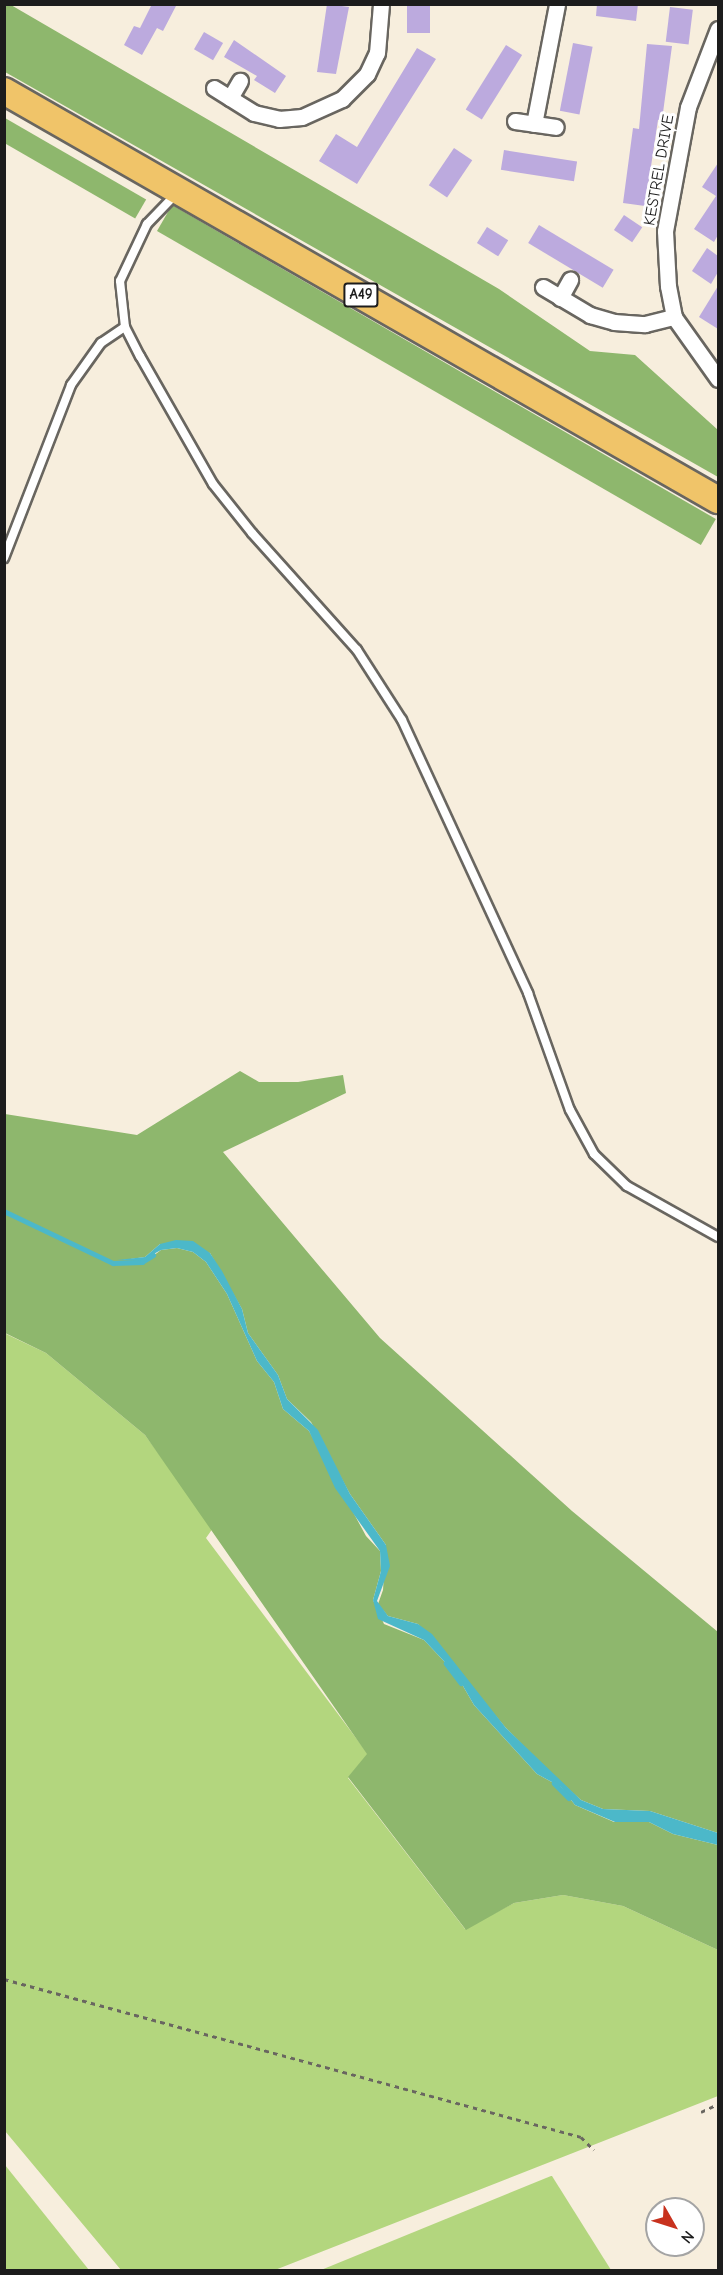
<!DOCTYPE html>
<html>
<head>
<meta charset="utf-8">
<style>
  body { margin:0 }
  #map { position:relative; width:723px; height:2275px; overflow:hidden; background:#f7eedd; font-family:"Comic Neue",sans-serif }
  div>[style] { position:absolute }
  .green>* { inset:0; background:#b3d67e }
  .forest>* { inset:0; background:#8eb76d; transform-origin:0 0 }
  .water>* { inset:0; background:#4cb8c9 }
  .stream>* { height:4.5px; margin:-2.25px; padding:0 2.25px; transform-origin:2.25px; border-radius:2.25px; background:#4cb8c9 }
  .building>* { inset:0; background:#bcaade; transform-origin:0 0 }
  .path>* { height:3px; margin-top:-1.5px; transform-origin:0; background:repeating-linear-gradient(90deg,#696660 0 4.5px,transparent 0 9px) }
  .roads { filter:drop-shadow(2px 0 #696660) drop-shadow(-2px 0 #696660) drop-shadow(0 2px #696660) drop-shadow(0 -2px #696660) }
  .service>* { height:8px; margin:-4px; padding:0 4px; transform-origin:4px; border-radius:4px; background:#fff }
  .minor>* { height:15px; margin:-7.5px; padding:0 7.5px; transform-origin:7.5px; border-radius:7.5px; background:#fff }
  .trunk>* { height:26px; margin:-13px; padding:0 13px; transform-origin:13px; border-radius:13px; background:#f0c469 }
  span { translate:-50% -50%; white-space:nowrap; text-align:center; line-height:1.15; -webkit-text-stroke:6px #fff; paint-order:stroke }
  .shield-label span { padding:2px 4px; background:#fff; border:2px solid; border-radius:4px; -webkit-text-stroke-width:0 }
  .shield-label { font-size:15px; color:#1c1c1c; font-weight:700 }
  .street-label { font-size:16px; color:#1c1c1c }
  .frame { position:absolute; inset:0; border:6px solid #1c1c1c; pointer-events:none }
  .north { position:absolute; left:645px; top:2197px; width:60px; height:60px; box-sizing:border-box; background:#fff; border:2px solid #a4a4a4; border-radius:50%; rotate:129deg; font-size:16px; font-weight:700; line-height:24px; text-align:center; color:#1c1c1c }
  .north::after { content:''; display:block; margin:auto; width:21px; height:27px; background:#c8321e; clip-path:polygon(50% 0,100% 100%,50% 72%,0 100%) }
</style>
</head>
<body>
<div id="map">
  <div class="green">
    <i style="clip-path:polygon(4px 1333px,46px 1353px,145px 1435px,213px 1528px,206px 1538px,368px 1754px,348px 1778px,465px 1929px,514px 1903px,563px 1895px,623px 1906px,718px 1950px,718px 2096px,275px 2270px,121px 2270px,5px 2131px)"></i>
    <i style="clip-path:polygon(4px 2165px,5px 2165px,89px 2270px,5px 2270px)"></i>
    <i style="clip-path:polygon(552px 2176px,611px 2270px,321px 2270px,551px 2176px)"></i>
  </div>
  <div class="forest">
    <i style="clip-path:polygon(5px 4px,11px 5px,499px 289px,590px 351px,635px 355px,718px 430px,718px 477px,5px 72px)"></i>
    <i style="left:5px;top:118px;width:163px;height:22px;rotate:30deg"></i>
    <i style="left:172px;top:205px;width:628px;height:30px;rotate:30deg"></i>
    <i style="clip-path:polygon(240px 1071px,259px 1082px,298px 1082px,343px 1075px,346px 1093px,223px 1152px,380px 1338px,572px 1511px,718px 1632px,718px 1833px,650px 1811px,603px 1809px,581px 1800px,543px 1766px,506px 1728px,418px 1624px,388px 1616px,378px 1604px,383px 1590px,386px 1545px,350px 1494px,311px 1422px,287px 1399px,278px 1375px,248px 1333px,242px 1309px,210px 1253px,160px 1244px,145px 1257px,123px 1260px,149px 1259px,161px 1250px,177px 1248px,193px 1252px,206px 1262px,227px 1294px,257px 1361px,274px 1382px,283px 1409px,309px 1431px,366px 1536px,380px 1551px,381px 1571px,373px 1600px,384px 1624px,424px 1640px,456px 1674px,474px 1705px,537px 1774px,561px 1787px,575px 1805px,614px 1822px,649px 1822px,673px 1834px,718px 1845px,718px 1950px,623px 1906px,563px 1895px,514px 1903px,466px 1930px,348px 1777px,367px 1754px,145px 1435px,46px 1353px,5px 1333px,5px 1114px,137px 1135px)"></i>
  </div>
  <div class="water">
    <i style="clip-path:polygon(176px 1240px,193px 1241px,210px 1253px,222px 1271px,242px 1309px,248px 1333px,278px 1375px,287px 1399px,318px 1430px,350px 1494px,386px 1545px,390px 1566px,377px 1601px,388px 1616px,418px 1624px,432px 1634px,506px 1728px,581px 1800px,603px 1809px,650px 1811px,718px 1833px,718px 1845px,673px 1834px,649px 1822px,615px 1822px,575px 1805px,561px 1787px,537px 1774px,474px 1705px,456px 1674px,424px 1640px,378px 1619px,373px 1600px,381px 1571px,380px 1551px,335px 1488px,309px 1431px,283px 1409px,274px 1382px,257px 1361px,227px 1294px,206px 1262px,193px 1252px,177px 1248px,161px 1250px,141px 1261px,117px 1260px,145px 1257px,160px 1244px)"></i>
  </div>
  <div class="stream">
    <i style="left:4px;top:1211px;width:121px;rotate:25.5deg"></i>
    <i style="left:113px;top:1263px;width:29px;rotate:-2deg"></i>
    <i style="left:142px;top:1262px;width:13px;rotate:-32deg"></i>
    <i style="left:446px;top:1663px;width:25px;rotate:53deg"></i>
    <i style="left:554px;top:1783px;width:21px;rotate:45deg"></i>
  </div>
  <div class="building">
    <i style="clip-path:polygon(152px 4px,177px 4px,163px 31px,157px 28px,142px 55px,124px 45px,134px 26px,140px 28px)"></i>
    <i style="clip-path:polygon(327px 4px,349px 7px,336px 74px,317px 72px)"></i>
    <i style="left:407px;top:4px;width:23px;height:29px"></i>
    <i style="clip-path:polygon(597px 4px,638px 4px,636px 21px,596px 16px)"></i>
    <i style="left:670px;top:7px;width:23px;height:35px;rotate:7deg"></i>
    <i style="left:204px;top:32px;width:22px;height:20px;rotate:30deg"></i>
    <i style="clip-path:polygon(234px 40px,286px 76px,275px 93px,254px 80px,257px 76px,224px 57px)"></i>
    <i style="left:573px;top:43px;width:20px;height:69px;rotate:11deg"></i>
    <i style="clip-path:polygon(647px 44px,672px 46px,662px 120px,658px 120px,645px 206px,623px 203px,633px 128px,639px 129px)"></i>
    <i style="left:506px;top:45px;width:19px;height:76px;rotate:32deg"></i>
    <i style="clip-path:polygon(417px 48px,436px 59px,357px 184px,319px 161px,336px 134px,357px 147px)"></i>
    <i style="left:454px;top:148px;width:22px;height:45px;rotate:34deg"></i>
    <i style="left:504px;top:150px;width:74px;height:20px;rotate:9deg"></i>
    <i style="clip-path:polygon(718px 163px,718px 235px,714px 242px,694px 229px,716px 196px,702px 187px)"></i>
    <i style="left:624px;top:215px;width:22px;height:18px;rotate:34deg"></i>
    <i style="left:539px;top:225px;width:87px;height:21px;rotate:31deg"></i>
    <i style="left:487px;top:227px;width:25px;height:19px;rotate:32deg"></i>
    <i style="clip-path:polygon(707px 248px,718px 256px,718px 272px,711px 284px,692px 271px)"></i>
    <i style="clip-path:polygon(718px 286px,718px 329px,699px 317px)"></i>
  </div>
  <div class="path">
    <i style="left:4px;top:1979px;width:598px;rotate:15.31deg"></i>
    <i style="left:581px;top:2137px;width:18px;rotate:45deg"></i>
    <i style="left:701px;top:2112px;width:19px;rotate:-25deg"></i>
  </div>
  <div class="roads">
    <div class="service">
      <i style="left:176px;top:194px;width:42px;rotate:134deg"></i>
      <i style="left:147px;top:224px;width:63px;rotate:115.3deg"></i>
      <i style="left:120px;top:281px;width:46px;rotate:83.8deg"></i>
      <i style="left:125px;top:327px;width:33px;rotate:63deg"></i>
      <i style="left:140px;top:356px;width:147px;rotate:60.3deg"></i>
      <i style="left:213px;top:484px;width:63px;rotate:51.5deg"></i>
      <i style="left:252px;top:533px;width:157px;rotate:48.1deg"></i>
      <i style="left:357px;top:650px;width:83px;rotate:57.3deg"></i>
      <i style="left:402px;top:720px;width:301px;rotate:65.2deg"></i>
      <i style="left:528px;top:993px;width:124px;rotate:70.3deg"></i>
      <i style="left:570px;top:1110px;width:50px;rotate:61.4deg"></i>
      <i style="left:594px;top:1154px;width:46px;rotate:44.1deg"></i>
      <i style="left:627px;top:1186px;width:104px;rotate:29.3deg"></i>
      <i style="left:4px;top:558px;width:186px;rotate:-68.8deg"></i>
      <i style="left:71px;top:385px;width:52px;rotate:-54.5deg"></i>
      <i style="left:101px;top:343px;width:29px;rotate:-34deg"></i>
    </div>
    <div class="minor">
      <i style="left:718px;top:29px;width:84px;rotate:111deg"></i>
      <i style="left:688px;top:107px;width:126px;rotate:100.5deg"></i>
      <i style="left:665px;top:231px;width:55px;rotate:86.9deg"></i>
      <i style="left:668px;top:286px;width:32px;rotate:79deg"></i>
      <i style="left:674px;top:317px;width:76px;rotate:54.6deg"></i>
      <i style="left:214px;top:88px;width:47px;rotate:32deg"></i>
      <i style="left:254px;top:113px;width:26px;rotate:13deg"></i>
      <i style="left:279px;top:119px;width:23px;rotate:-5deg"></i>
      <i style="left:302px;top:117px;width:44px;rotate:-24.2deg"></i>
      <i style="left:342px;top:99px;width:35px;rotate:-45deg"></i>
      <i style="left:367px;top:74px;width:23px;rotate:-65deg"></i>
      <i style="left:377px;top:53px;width:49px;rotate:-85.3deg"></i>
      <i style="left:230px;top:98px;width:20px;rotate:-60deg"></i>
      <i style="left:515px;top:121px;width:41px;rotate:8.3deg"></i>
      <i style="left:534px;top:124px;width:122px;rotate:-79.1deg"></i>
      <i style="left:543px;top:287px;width:55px;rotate:30.8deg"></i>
      <i style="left:590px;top:315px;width:25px;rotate:16deg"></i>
      <i style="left:614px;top:322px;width:31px;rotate:4deg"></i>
      <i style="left:645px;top:324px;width:30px;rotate:-14deg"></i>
      <i style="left:560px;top:298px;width:21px;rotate:-61deg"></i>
    </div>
    <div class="trunk">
      <i style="left:4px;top:91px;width:823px;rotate:29.81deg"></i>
    </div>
  </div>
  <div class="shield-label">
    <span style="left:361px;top:295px">A49</span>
  </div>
  <div class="street-label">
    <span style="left:659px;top:170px;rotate:-80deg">KESTREL DRIVE</span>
  </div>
  <div class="frame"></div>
  <div class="north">N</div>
</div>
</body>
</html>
